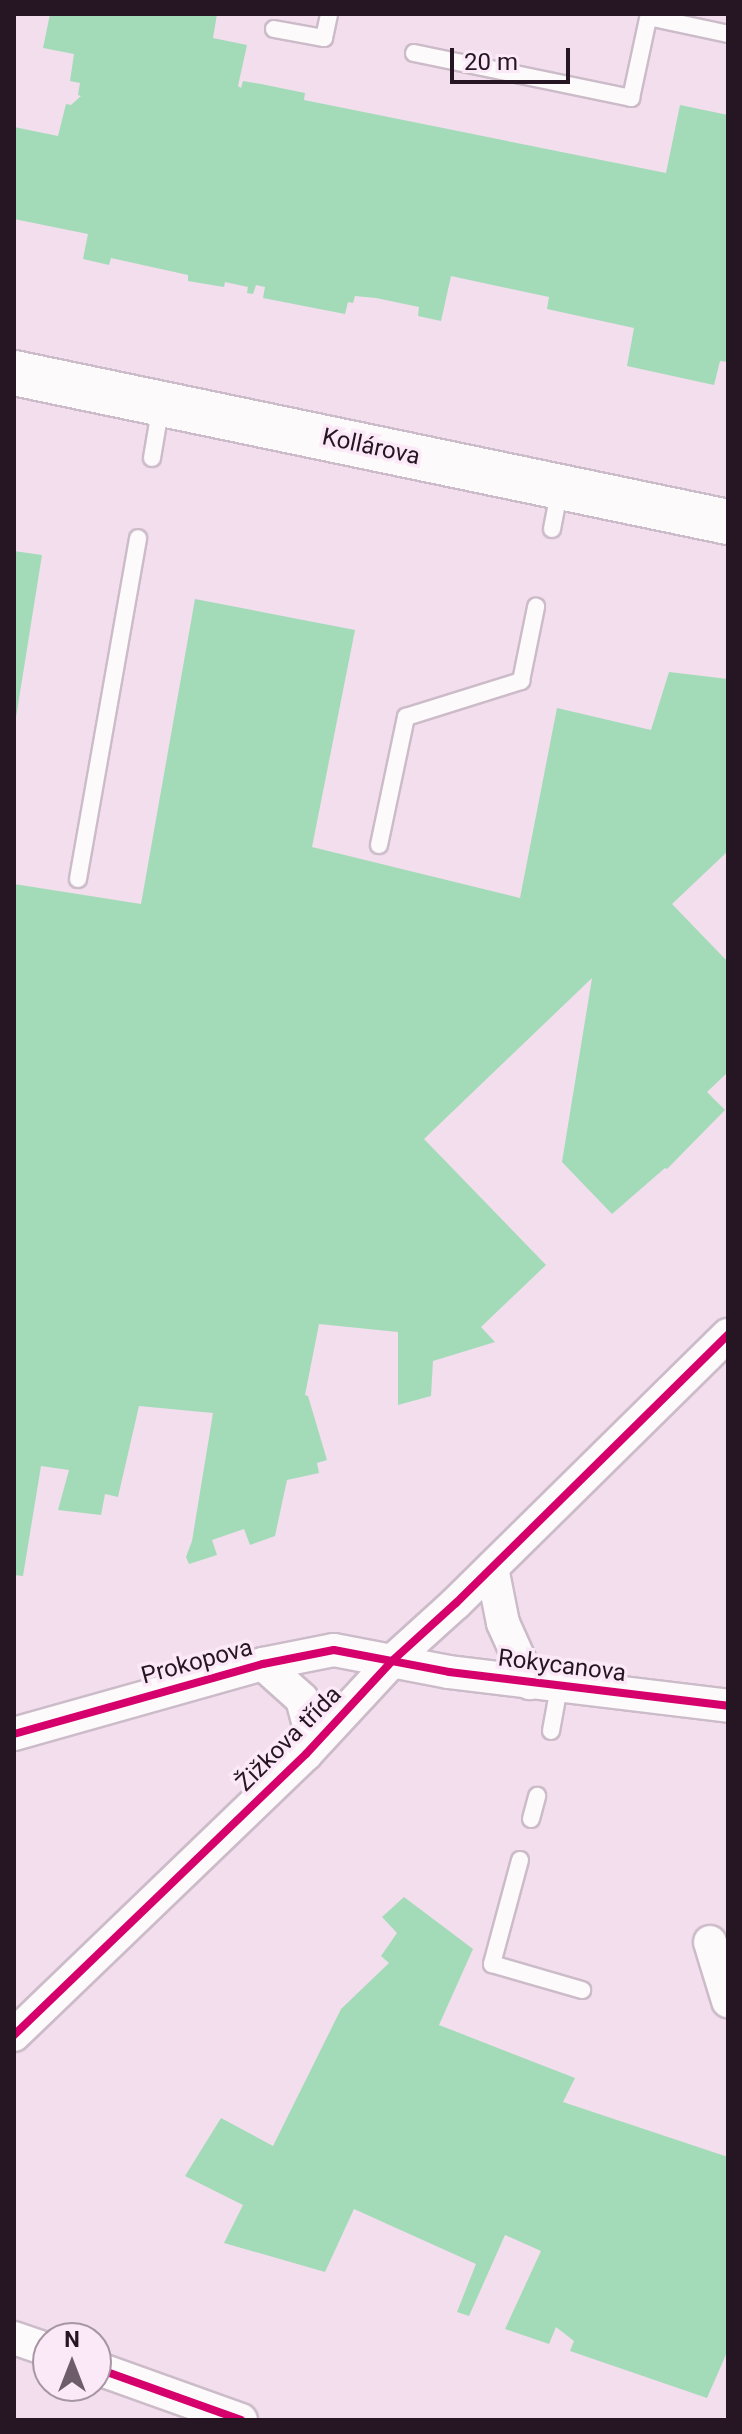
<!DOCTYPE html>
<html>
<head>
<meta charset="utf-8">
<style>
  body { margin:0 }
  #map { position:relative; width:742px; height:2434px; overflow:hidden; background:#f2deed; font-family:Roboto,sans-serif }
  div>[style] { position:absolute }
  .green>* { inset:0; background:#a3dbb9 }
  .roads { filter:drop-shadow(2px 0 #ccbbc8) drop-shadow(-2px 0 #ccbbc8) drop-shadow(0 2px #ccbbc8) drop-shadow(0 -2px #ccbbc8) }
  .lane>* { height:16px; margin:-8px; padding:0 8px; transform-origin:8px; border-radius:8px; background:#fdfafc }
  .street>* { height:32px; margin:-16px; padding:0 16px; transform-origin:16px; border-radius:16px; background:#fdfafc }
  .secondary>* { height:44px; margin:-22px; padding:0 22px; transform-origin:22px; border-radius:22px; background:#fdfafc }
  .cycleway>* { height:8px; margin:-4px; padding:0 4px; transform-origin:4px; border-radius:4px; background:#d6006c }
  span { translate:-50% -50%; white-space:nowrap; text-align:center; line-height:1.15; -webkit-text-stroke:7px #fce9f8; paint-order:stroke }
  .street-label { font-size:24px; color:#261623 }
  .frame { position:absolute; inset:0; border:16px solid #261623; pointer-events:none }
  .north { position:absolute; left:32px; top:2322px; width:80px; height:80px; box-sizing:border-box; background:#fce9f8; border:2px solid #a695a3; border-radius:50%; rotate:0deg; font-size:22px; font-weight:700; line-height:32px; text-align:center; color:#261623 }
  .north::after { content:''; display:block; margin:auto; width:28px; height:36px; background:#6d5c6a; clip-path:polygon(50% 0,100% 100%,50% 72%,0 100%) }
  .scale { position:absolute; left:450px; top:48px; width:120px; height:36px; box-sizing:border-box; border:4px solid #261623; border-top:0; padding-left:10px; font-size:24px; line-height:28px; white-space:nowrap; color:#261623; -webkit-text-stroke:6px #fce9f8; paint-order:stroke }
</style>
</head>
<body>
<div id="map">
  <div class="green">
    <i style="clip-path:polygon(50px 14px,217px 14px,213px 38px,247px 45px,238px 86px,241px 88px,243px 81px,261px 84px,305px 93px,304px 100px,666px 173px,680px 105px,728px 115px,728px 362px,720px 361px,714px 385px,627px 366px,634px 328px,547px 309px,549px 297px,451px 276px,441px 321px,418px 316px,419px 307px,376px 298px,355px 296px,353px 303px,348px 302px,345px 314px,263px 298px,265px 287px,256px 285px,253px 294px,247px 293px,248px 287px,225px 282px,224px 287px,188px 281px,188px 275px,111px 258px,109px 265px,83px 259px,88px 234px,14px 219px,14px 127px,58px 136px,66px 104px,71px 105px,81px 96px,78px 95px,80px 83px,70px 81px,74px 54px,43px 48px)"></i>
    <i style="clip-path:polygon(14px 551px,42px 555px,14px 730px)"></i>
    <i style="clip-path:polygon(195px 599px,355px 630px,312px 847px,520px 898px,557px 708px,651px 730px,669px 672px,728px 679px,728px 851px,672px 904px,728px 962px,728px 1072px,707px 1092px,725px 1110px,667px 1169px,665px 1168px,612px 1214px,562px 1162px,592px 978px,424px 1139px,546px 1265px,481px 1327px,495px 1342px,433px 1361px,431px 1396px,398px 1405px,398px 1332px,319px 1324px,305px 1395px,308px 1396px,327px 1460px,317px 1463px,319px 1473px,287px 1480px,275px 1536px,250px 1545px,244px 1529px,212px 1540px,217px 1555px,189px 1564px,186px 1557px,192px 1541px,213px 1413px,139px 1406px,118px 1497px,105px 1494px,101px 1515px,58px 1510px,69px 1470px,41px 1466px,23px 1576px,14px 1575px,14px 884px,141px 904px)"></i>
    <i style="clip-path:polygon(404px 1897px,473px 1949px,439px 2025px,575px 2078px,563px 2102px,728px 2157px,728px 2350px,707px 2398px,570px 2351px,574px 2341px,556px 2327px,549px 2344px,505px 2329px,541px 2251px,505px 2235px,469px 2316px,457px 2312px,476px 2264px,354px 2209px,325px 2272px,224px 2243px,243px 2205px,185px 2176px,221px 2118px,273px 2146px,341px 2009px,389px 1963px,381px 1956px,397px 1933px,382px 1917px)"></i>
  </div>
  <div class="roads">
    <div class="lane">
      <i style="left:649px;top:17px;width:81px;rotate:12.1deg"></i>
      <i style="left:274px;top:29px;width:51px;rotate:10.2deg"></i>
      <i style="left:324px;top:38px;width:25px;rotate:-78deg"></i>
      <i style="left:414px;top:53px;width:222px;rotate:11.7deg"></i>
      <i style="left:631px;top:98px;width:86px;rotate:-77.9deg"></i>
      <i style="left:152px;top:458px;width:54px;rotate:-80.4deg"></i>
      <i style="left:552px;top:529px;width:42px;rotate:-79deg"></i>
      <i style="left:379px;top:845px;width:131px;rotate:-78.1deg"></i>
      <i style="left:406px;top:717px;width:121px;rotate:-17.4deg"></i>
      <i style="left:521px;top:681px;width:76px;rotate:-78.5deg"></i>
      <i style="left:78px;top:879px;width:346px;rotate:-80deg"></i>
      <i style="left:551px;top:1731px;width:45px;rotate:-79.7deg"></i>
      <i style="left:531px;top:1819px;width:24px;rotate:-75deg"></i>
      <i style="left:520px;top:1860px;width:108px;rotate:105.1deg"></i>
      <i style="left:492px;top:1964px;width:94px;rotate:16.1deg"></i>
    </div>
    <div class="street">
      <i style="left:492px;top:1568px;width:56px;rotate:78.7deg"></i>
      <i style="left:503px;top:1623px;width:66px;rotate:65.8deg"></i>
      <i style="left:263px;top:1664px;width:52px;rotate:41.9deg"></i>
      <i style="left:302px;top:1699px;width:34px;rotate:75deg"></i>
      <i style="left:311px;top:1732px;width:23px;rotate:103deg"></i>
      <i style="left:14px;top:1734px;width:259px;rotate:-15.7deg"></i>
      <i style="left:263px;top:1664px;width:72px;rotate:-11.2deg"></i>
      <i style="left:334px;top:1650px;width:117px;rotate:10.8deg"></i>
      <i style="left:449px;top:1672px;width:281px;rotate:6.9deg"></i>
      <i style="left:710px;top:1942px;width:62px;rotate:73deg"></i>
      <i style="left:14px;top:2035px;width:405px;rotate:-43.9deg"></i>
      <i style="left:306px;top:1754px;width:127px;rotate:-47.2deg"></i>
      <i style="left:392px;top:1661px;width:86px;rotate:-42.2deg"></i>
      <i style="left:456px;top:1603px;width:382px;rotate:-44.6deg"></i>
      <i style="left:14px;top:2338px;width:36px;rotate:19deg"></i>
      <i style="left:96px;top:2368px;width:154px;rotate:19.7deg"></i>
    </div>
    <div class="secondary">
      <i style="left:14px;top:373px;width:729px;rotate:11.79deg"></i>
    </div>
  </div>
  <div class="cycleway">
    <i style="left:14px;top:1734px;width:259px;rotate:-15.7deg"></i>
    <i style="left:263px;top:1664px;width:72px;rotate:-11.2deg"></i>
    <i style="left:334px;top:1650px;width:117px;rotate:10.8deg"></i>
    <i style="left:449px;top:1672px;width:281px;rotate:6.9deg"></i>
    <i style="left:14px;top:2035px;width:405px;rotate:-43.9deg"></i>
    <i style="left:306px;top:1754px;width:127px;rotate:-47.2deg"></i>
    <i style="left:392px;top:1661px;width:86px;rotate:-42.2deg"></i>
    <i style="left:456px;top:1603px;width:382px;rotate:-44.6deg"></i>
    <i style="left:96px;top:2368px;width:154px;rotate:19.7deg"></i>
  </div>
  <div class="street-label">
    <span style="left:371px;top:447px;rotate:12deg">Kollárova</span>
    <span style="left:197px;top:1662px;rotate:-15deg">Prokopova</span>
    <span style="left:562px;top:1666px;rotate:7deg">Rokycanova</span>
    <span style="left:289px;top:1739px;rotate:-45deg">Žižkova třída</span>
  </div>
  <div class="frame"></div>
  <div class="north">N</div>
  <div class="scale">20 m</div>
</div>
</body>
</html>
